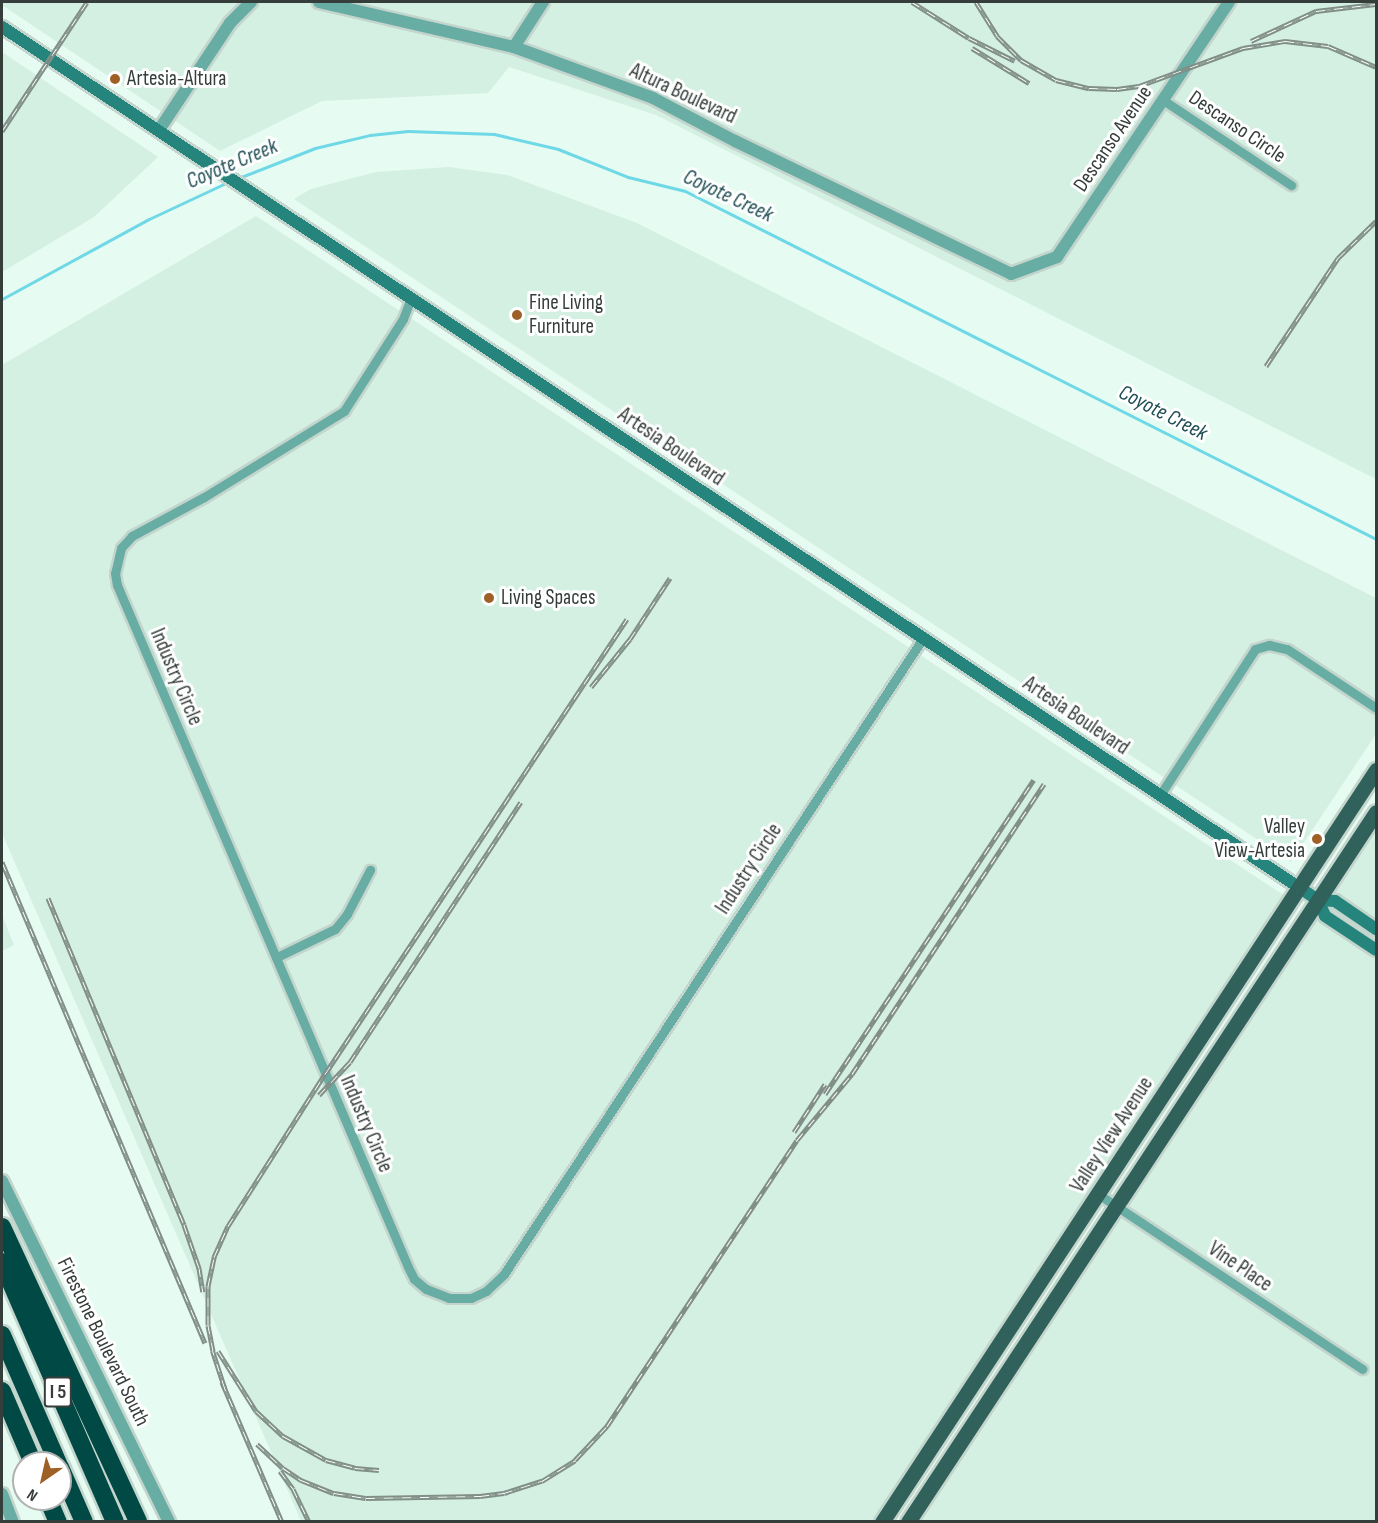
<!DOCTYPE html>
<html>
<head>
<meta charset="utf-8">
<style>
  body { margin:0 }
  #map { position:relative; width:1378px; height:1523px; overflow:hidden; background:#e6fbf1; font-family:"Sofia Sans Condensed",sans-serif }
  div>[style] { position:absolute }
  .built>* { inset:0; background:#d4f0e3 }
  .stream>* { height:3px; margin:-1.5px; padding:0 1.5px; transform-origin:1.5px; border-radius:1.5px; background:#6fd8e7 }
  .roads { filter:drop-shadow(2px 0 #c3d5cc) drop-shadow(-2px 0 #c3d5cc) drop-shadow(0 2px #c3d5cc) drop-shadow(0 -2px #c3d5cc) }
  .minor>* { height:9px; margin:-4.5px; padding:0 4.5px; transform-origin:4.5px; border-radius:4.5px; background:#67ada4 }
  .tertiary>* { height:12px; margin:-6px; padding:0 6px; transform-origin:6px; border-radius:6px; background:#67ada4 }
  .secondary>* { height:12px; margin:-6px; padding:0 6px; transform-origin:6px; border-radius:6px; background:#25847c }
  .primary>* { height:15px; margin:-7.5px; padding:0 7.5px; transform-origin:7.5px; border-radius:7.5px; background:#30615b }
  .motorway>* { height:18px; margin:-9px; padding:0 9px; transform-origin:9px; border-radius:9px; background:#014944 }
  .rail>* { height:5px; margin-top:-2.5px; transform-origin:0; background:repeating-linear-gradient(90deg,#fff 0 9px,#818f88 0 18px); box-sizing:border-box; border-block:2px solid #818f88 }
  .dots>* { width:16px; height:16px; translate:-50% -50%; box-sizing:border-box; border:3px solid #fff; border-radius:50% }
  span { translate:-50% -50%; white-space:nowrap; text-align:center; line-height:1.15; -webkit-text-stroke:6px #fff; paint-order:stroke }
  .shield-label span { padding:2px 4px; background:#fff; border:2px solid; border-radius:4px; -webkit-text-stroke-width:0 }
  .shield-label { font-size:20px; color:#353e3a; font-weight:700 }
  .poi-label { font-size:21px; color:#353e3a }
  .left { translate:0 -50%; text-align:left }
  .right { translate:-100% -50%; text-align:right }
  .street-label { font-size:21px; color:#353e3a }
  .water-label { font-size:22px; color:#204f55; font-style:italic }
  .frame { position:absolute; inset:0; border:3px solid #353e3a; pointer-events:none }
  .north { position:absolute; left:12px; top:1451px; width:60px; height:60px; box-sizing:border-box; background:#fff; border:2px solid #aeb2b0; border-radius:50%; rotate:214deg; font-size:16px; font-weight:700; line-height:24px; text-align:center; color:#353e3a }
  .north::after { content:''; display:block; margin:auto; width:21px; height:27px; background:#9e6026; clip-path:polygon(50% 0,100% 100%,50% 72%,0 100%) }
</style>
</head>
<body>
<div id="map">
  <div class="built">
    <i style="clip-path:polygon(2px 2px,1376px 2px,1376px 479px,656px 115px,509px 67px,488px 93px,322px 101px,220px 151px,2px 5px)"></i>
    <i style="clip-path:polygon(2px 52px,158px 157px,94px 217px,2px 272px)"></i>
    <i style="clip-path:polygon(449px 167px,507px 175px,637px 223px,1376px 598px,1376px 734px,1291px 862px,294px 199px,311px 189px,376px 172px)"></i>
    <i style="clip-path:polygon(256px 216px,1285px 896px,875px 1521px,301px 1521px,2px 833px,2px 365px)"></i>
    <i style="clip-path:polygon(1376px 832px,1376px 1521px,922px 1521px)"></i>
    <i style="clip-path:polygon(2px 915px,14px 945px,2px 951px)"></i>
  </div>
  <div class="stream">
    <i style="left:236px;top:179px;width:85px;rotate:-21.4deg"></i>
    <i style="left:315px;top:148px;width:57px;rotate:-13.3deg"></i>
    <i style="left:370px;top:135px;width:38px;rotate:-6deg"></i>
    <i style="left:408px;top:131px;width:86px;rotate:2deg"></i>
    <i style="left:494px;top:134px;width:66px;rotate:13.2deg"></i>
    <i style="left:558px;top:149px;width:75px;rotate:21.8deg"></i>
    <i style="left:628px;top:177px;width:59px;rotate:13.8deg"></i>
    <i style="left:685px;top:191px;width:774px;rotate:26.73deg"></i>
    <i style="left:2px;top:299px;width:167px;rotate:-28.6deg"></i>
    <i style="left:149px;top:219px;width:89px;rotate:-25.1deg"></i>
  </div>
  <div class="roads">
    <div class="minor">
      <i style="left:1163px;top:100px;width:154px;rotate:33.6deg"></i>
      <i style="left:411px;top:298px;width:22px;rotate:111deg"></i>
      <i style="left:403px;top:319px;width:109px;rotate:122.7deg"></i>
      <i style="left:344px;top:411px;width:164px;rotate:148.4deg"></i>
      <i style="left:204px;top:497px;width:82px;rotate:151.6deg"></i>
      <i style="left:132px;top:536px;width:16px;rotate:133deg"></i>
      <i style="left:121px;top:548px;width:26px;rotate:103deg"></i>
      <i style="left:115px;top:573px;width:12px;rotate:81deg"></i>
      <i style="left:117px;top:585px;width:741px;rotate:66.89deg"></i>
      <i style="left:408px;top:1267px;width:13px;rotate:63deg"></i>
      <i style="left:414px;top:1279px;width:16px;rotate:40deg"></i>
      <i style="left:426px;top:1289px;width:25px;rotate:21deg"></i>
      <i style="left:449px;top:1298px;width:22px"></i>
      <i style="left:471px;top:1298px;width:17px;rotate:-25deg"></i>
      <i style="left:486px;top:1291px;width:25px;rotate:-43deg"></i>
      <i style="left:504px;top:1274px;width:762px;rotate:-56.62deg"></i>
      <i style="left:1160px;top:795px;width:174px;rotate:-56.9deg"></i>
      <i style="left:1255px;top:649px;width:15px;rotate:-16deg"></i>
      <i style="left:1269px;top:645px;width:18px;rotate:13deg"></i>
      <i style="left:1287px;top:649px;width:107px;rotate:33.5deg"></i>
      <i style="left:277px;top:957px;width:64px;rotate:-25.8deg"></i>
      <i style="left:335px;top:929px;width:19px;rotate:-51deg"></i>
      <i style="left:347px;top:914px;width:50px;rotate:-62.4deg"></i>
      <i style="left:1098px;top:1194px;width:317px;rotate:33.5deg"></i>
    </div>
    <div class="tertiary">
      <i style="left:319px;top:2px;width:200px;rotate:13deg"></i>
      <i style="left:514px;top:47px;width:148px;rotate:20.1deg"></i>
      <i style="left:653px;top:98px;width:93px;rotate:27.7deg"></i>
      <i style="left:735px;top:141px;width:306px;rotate:25.7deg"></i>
      <i style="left:1011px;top:274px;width:49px;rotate:-20.3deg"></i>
      <i style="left:1057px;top:257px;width:308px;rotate:-56deg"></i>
      <i style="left:514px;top:47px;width:54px;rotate:-57.2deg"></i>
      <i style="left:159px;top:130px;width:128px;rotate:-56.4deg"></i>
      <i style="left:230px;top:23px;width:30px;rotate:-45deg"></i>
      <i style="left:2px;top:1181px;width:380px;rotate:63.9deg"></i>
      <i style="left:2px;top:1494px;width:30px;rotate:69deg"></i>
    </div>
    <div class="secondary">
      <i style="left:2px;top:27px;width:1558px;rotate:33.56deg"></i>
      <i style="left:1300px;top:888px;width:22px;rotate:34deg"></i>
      <i style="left:1318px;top:900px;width:17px;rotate:66deg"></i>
      <i style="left:1325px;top:916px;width:61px;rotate:33.7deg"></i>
      <i style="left:1318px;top:900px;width:17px;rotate:3deg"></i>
      <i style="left:1335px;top:901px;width:50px;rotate:34.3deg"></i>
    </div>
    <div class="primary">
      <i style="left:882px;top:1522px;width:900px;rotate:-56.7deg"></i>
      <i style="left:908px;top:1522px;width:850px;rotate:-56.61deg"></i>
    </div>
    <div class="motorway">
      <i style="left:2px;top:1227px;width:325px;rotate:65.2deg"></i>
      <i style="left:2px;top:1262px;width:283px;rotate:66.5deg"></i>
      <i style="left:2px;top:1335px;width:140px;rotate:66.4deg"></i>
      <i style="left:2px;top:1391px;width:78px;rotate:66.7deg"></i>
      <i style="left:60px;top:1467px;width:60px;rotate:66.4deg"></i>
      <i style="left:48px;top:1499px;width:25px;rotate:67deg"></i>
    </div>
  </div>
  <div class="rail">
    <i style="left:912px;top:2px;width:67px;rotate:32.3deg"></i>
    <i style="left:969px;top:38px;width:51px;rotate:26.6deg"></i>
    <i style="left:976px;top:2px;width:40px;rotate:58deg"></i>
    <i style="left:997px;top:36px;width:34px;rotate:45deg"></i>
    <i style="left:1021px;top:60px;width:40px;rotate:29.7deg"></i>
    <i style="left:1056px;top:80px;width:34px;rotate:14deg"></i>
    <i style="left:1089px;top:88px;width:28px;rotate:2deg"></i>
    <i style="left:1117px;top:89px;width:22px;rotate:-8deg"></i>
    <i style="left:1139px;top:86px;width:111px;rotate:-20.1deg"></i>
    <i style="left:1243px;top:48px;width:43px;rotate:-9.5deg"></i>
    <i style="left:1285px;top:41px;width:43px;rotate:6.6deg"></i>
    <i style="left:1328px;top:46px;width:52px;rotate:23.6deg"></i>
    <i style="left:1251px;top:41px;width:72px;rotate:-24.8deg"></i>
    <i style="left:1316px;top:11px;width:60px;rotate:-6.7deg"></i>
    <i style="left:972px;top:48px;width:67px;rotate:31.6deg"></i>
    <i style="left:2px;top:131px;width:154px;rotate:-56.6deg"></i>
    <i style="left:1266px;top:366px;width:130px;rotate:-56.3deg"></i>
    <i style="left:1338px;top:258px;width:53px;rotate:-44.2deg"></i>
    <i style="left:591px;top:687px;width:62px;rotate:-50.9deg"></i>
    <i style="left:630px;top:639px;width:73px;rotate:-56.7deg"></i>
    <i style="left:2px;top:862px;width:522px;rotate:67.12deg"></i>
    <i style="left:48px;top:898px;width:354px;rotate:67.4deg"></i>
    <i style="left:184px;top:1225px;width:46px;rotate:70.8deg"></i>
    <i style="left:199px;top:1268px;width:24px;rotate:81deg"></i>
    <i style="left:825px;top:1094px;width:377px;rotate:-56.4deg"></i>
    <i style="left:319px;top:1095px;width:45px;rotate:-46.8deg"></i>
    <i style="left:350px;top:1062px;width:311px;rotate:-56.7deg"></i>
    <i style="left:794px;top:1132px;width:57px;rotate:-57.1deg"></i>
    <i style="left:218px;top:1351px;width:71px;rotate:57.7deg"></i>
    <i style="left:256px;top:1411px;width:37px;rotate:43deg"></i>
    <i style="left:283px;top:1436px;width:49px;rotate:29.2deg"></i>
    <i style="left:326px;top:1460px;width:30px;rotate:15deg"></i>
    <i style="left:355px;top:1468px;width:24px;rotate:5deg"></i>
    <i style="left:222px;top:1382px;width:152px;rotate:66.8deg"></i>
    <i style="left:225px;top:1389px;width:40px;rotate:-108deg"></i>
    <i style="left:213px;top:1351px;width:26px;rotate:-101deg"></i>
    <i style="left:208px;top:1325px;width:39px;rotate:-90deg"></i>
    <i style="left:208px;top:1286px;width:30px;rotate:-78deg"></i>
    <i style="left:214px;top:1257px;width:34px;rotate:-66deg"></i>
    <i style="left:228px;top:1226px;width:180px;rotate:-57.5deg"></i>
    <i style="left:325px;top:1074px;width:546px;rotate:-56.43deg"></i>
    <i style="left:257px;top:1444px;width:35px;rotate:43deg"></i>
    <i style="left:283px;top:1468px;width:22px;rotate:34deg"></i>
    <i style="left:301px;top:1480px;width:35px;rotate:22deg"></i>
    <i style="left:334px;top:1493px;width:32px;rotate:9deg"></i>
    <i style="left:366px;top:1498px;width:114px;rotate:-1deg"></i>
    <i style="left:480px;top:1496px;width:24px;rotate:-7deg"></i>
    <i style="left:504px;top:1493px;width:40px;rotate:-18deg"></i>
    <i style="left:542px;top:1481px;width:39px;rotate:-32deg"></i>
    <i style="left:575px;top:1460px;width:47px;rotate:-46.7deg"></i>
    <i style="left:607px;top:1426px;width:343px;rotate:-56.4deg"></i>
    <i style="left:797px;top:1140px;width:86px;rotate:-50.2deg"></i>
    <i style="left:852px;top:1074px;width:348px;rotate:-56.5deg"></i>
    <i style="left:280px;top:1471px;width:22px;rotate:54deg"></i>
    <i style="left:293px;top:1489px;width:37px;rotate:64deg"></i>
  </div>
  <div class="dots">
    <i style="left:115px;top:79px;background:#9e6026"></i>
    <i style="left:517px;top:315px;background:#9e6026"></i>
    <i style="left:489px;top:598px;background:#9e6026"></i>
    <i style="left:1317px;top:839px;background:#9e6026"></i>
  </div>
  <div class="shield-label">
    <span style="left:58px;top:1392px">I 5</span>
  </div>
  <div class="poi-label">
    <span class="left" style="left:127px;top:79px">Artesia-Altura</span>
    <span class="left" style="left:529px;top:315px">Fine Living<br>Furniture</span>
    <span class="left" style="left:501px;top:598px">Living Spaces</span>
    <span class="right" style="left:1305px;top:839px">Valley<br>View-Artesia</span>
  </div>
  <div class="street-label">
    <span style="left:683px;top:94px;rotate:25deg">Altura Boulevard</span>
    <span style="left:1237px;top:127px;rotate:34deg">Descanso Circle</span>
    <span style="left:1113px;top:139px;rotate:-56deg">Descanso Avenue</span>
    <span style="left:671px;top:447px;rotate:34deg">Artesia Boulevard</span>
    <span style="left:176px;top:677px;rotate:67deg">Industry Circle</span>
    <span style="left:1076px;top:716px;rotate:34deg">Artesia Boulevard</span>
    <span style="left:749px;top:869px;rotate:-57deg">Industry Circle</span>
    <span style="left:366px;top:1124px;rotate:67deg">Industry Circle</span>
    <span style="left:1112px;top:1135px;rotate:-57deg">Valley View Avenue</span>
    <span style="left:1240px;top:1267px;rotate:34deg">Vine Place</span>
    <span style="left:103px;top:1342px;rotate:64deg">Firestone Boulevard South</span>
  </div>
  <div class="water-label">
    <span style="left:232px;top:164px;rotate:-23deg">Coyote Creek</span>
    <span style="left:728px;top:196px;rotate:25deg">Coyote Creek</span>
    <span style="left:1163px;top:413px;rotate:27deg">Coyote Creek</span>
  </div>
  <div class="frame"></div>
  <div class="north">N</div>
</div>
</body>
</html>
